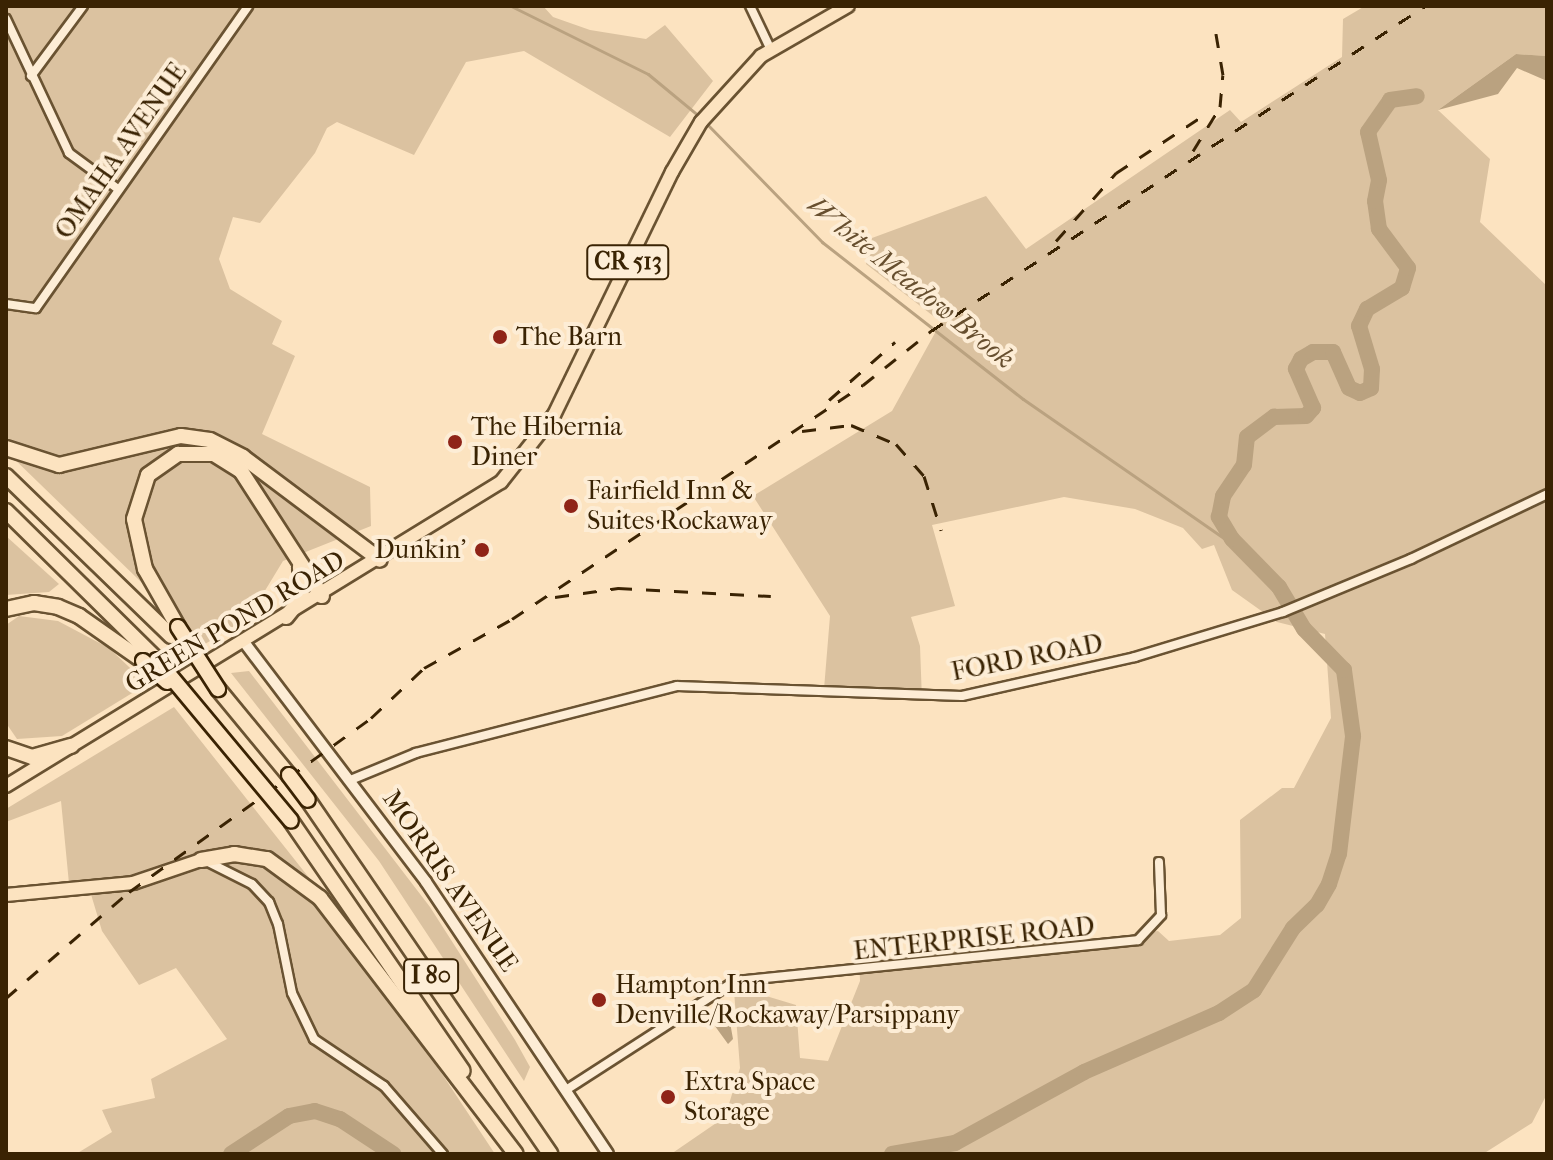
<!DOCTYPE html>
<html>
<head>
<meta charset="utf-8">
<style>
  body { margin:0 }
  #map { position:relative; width:1553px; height:1160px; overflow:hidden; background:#fce3c0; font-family:"IM FELL French Canon",serif }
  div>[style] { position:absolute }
  .green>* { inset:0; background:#dbc2a0 }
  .water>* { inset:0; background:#baa280 }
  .stream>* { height:3px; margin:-1.5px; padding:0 1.5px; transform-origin:1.5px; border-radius:1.5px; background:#baa280 }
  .river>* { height:16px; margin:-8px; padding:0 8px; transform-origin:8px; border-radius:8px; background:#baa280 }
  .roads { filter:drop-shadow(2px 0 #6a5332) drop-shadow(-2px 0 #6a5332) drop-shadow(0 2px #6a5332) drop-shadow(0 -2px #6a5332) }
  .minor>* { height:8px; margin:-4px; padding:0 4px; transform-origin:4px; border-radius:4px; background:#fdedd6 }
  .tertiary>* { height:10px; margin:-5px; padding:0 5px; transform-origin:5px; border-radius:5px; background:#fdedd6 }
  .primary>* { height:12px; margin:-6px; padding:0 6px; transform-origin:6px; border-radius:6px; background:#fce3c0 }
  .motorway>* { height:14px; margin:-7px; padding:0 7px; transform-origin:7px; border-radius:7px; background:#fce3c0 }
  .rail>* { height:3px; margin-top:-1.5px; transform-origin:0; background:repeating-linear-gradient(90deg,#3a2303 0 14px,transparent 0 28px) }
  .bridges { filter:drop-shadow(2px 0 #3a2303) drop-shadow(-2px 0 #3a2303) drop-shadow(0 2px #3a2303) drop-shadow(0 -2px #3a2303) }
  .motorway-bridge>* { height:14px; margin:-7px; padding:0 7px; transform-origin:7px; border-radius:7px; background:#fce3c0 }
  .dots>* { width:22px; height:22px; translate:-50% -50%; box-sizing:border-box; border:4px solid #fdedd6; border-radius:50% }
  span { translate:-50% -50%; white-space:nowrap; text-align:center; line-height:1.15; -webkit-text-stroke:8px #fdedd6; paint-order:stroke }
  .shield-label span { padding:2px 6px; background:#fdedd6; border:2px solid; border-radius:6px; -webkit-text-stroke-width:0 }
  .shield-label { font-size:24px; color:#3a2303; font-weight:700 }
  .street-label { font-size:26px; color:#3a2303 }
  .poi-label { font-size:26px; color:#3a2303 }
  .left { translate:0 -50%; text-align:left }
  .right { translate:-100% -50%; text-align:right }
  .water-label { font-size:28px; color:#674f2f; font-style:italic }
  .frame { position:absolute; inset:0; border:8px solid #3a2303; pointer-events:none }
</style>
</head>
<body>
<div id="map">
  <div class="green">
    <i style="clip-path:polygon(6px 6px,543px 6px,553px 17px,590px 30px,646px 39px,665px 25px,713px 81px,670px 137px,524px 51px,466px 62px,414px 155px,337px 122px,327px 128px,315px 153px,260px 223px,233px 217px,219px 259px,230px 289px,282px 321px,272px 344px,295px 356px,262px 434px,370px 487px,371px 526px,283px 561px,249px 617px,205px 644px,6px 451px)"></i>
    <i style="clip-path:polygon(1365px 6px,1547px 6px,1547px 56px,1516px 54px,1438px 110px,1490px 159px,1480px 222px,1547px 286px,1547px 1094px,1532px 1123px,1483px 1154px,671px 1154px,725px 1117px,740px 1068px,734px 991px,740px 988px,796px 1005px,800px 1058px,828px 1061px,860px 981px,859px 957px,1080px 942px,1158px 931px,1169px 941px,1220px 935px,1241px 918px,1240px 820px,1282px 788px,1294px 788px,1331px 718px,1325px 634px,1277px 622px,1232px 590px,1214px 545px,1202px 549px,1183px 528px,1135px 509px,1064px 497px,932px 525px,955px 606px,911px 617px,920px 646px,922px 700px,824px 689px,830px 616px,753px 496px,892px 411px,941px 322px,866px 264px,872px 238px,986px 196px,1026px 249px,1230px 110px,1241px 122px,1342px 57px,1343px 19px)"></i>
    <i style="clip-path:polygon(6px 536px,59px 584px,49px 592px,6px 595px)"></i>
    <i style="clip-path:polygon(19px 616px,58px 621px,109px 648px,147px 684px,62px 736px,17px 739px,6px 723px,6px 625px)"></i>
    <i style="clip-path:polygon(249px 671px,430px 907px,515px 1040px,530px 1067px,524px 1081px,379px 861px,231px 673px)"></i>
    <i style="clip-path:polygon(174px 707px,329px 903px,495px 1154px,76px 1154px,112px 1132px,102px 1110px,155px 1098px,151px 1079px,227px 1039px,176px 968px,139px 985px,102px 931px,90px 891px,70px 894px,61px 801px,6px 822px,6px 809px)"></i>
  </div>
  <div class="water">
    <i style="clip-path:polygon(1516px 54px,1547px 56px,1547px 81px,1517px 68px,1498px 94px,1438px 110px)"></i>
    <i style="clip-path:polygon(726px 1000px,733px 1039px,728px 1044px,712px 1022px,699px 1019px)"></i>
  </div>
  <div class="stream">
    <i style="left:511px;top:6px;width:153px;rotate:26.4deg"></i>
    <i style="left:648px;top:74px;width:67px;rotate:39.6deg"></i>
    <i style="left:705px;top:122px;width:168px;rotate:45.7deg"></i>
    <i style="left:822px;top:242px;width:255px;rotate:38deg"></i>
    <i style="left:1023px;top:399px;width:280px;rotate:34.7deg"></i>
  </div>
  <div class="river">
    <i style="left:231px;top:1154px;width:69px;rotate:-33.2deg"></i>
    <i style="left:289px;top:1116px;width:26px;rotate:-11deg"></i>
    <i style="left:315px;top:1111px;width:26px;rotate:18deg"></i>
    <i style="left:340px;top:1119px;width:64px;rotate:33.4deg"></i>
    <i style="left:892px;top:1154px;width:64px;rotate:-9.9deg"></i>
    <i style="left:955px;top:1143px;width:147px;rotate:-28.8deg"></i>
    <i style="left:1084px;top:1072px;width:147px;rotate:-23.6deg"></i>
    <i style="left:1219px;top:1013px;width:42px;rotate:-33.3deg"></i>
    <i style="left:1254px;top:990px;width:73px;rotate:-57.8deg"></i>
    <i style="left:1293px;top:928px;width:33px;rotate:-44deg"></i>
    <i style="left:1317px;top:905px;width:24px;rotate:-60deg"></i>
    <i style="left:1329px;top:884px;width:32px;rotate:-72deg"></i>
    <i style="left:1339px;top:854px;width:119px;rotate:-83.2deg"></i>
    <i style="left:1353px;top:736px;width:67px;rotate:-97.8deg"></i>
    <i style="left:1344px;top:670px;width:57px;rotate:-134.3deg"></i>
    <i style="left:1304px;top:629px;width:49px;rotate:-120.8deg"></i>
    <i style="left:1279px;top:587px;width:67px;rotate:-134.4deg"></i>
    <i style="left:1232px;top:539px;width:26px;rotate:-121deg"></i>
    <i style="left:1219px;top:517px;width:21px;rotate:-79deg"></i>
    <i style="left:1223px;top:496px;width:37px;rotate:-56deg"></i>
    <i style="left:1244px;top:465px;width:28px;rotate:-84deg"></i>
    <i style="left:1247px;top:437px;width:34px;rotate:-37deg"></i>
    <i style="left:1274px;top:417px;width:32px;rotate:-2deg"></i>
    <i style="left:1306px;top:416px;width:11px;rotate:-49deg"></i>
    <i style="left:1313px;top:408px;width:43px;rotate:-113.6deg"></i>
    <i style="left:1296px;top:369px;width:11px;rotate:-63deg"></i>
    <i style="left:1301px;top:359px;width:14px;rotate:-30deg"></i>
    <i style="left:1313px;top:352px;width:20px"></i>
    <i style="left:1333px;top:352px;width:39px;rotate:66deg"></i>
    <i style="left:1349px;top:388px;width:12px;rotate:24deg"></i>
    <i style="left:1360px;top:393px;width:12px;rotate:-24deg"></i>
    <i style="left:1371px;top:388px;width:19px;rotate:-87deg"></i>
    <i style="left:1372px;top:369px;width:45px;rotate:-106.8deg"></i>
    <i style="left:1359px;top:326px;width:19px;rotate:-65deg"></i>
    <i style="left:1367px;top:309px;width:41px;rotate:-31deg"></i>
    <i style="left:1402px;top:288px;width:21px;rotate:-73deg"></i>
    <i style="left:1408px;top:268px;width:49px;rotate:-126.6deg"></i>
    <i style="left:1379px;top:229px;width:28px;rotate:-98deg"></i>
    <i style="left:1375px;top:201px;width:21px;rotate:-79deg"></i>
    <i style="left:1379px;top:180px;width:49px;rotate:-102.9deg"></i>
    <i style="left:1368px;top:132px;width:39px;rotate:-55deg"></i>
    <i style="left:1390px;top:100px;width:27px;rotate:-8deg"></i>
  </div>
  <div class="roads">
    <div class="minor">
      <i style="left:750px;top:6px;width:49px;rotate:64.5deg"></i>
      <i style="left:6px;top:19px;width:148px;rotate:64.8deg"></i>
      <i style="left:69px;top:153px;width:61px;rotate:36.3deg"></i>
      <i style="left:31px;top:76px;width:87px;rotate:-53.4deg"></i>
      <i style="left:6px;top:304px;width:30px;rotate:8deg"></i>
      <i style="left:36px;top:308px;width:369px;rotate:-54.9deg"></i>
      <i style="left:353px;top:779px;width:68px;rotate:-22.4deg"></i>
      <i style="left:416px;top:753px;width:269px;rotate:-14.4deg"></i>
      <i style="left:677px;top:686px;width:285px;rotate:2deg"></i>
      <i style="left:962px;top:696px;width:177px;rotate:-12.7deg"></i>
      <i style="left:1135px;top:657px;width:155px;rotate:-16.9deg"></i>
      <i style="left:1283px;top:612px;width:139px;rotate:-22.5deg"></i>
      <i style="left:1411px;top:559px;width:151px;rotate:-25.5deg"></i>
      <i style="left:206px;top:861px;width:51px;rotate:26.6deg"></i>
      <i style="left:252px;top:884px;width:25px;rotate:47deg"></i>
      <i style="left:269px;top:902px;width:24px;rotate:68deg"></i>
      <i style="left:278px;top:924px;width:70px;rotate:78.5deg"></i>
      <i style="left:292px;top:993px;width:51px;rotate:64.4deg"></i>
      <i style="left:314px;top:1039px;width:84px;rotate:33.9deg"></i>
      <i style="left:384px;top:1086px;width:90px;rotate:49.1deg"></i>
      <i style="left:566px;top:1090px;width:201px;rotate:-32.8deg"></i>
      <i style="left:735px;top:981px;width:405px;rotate:-5.8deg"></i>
      <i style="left:1138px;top:940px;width:34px;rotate:-47deg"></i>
      <i style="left:1161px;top:915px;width:53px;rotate:-92.2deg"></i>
    </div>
    <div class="tertiary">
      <i style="left:244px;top:642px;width:301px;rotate:52.8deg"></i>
      <i style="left:426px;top:882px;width:327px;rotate:56.2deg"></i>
    </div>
    <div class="primary">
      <i style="left:6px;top:786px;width:581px;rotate:-31.56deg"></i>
      <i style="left:501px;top:482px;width:85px;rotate:-51.7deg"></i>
      <i style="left:554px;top:415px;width:270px;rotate:-64.1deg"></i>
      <i style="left:672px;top:172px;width:58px;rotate:-59.9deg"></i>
      <i style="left:701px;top:122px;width:89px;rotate:-47.7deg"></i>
      <i style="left:761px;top:56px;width:100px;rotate:-29.9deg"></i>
      <i style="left:6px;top:895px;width:128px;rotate:-5.4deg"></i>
      <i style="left:133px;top:883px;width:72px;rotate:-18.7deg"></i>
    </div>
    <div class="motorway">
      <i style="left:6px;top:448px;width:56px;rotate:17.8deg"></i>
      <i style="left:59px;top:465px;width:125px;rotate:-13.4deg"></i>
      <i style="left:181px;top:436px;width:29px;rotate:8deg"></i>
      <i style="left:210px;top:440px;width:37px;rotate:27deg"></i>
      <i style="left:243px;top:457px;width:171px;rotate:36.9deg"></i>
      <i style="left:6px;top:476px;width:230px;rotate:44.1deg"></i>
      <i style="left:6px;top:511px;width:212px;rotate:44.6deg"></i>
      <i style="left:6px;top:609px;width:29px;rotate:-12deg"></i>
      <i style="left:34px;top:603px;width:24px;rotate:9deg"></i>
      <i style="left:58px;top:607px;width:23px;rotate:23deg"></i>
      <i style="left:79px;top:616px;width:78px;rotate:35.1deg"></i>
      <i style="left:286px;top:617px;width:26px;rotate:-51deg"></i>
      <i style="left:302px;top:597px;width:30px;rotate:-94deg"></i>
      <i style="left:178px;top:627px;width:67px;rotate:-119.6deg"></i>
      <i style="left:145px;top:569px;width:51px;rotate:-102.4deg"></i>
      <i style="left:134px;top:519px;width:46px;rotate:-72.3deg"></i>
      <i style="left:148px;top:475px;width:37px;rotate:-35deg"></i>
      <i style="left:178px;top:454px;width:36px"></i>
      <i style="left:214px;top:454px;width:32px;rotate:32deg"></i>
      <i style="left:241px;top:471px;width:149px;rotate:57.1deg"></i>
      <i style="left:218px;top:689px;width:112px;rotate:50.5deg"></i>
      <i style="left:6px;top:748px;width:28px;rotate:19deg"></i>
      <i style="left:32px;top:757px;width:41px;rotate:-15.8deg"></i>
      <i style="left:308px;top:800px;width:429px;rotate:55.6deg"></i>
      <i style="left:291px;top:821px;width:303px;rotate:55.5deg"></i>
      <i style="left:201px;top:860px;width:34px;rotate:-10deg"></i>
      <i style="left:234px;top:854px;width:33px;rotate:9deg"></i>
      <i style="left:267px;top:859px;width:66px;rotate:36.3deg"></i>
      <i style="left:320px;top:898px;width:322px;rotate:52.6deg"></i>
    </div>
  </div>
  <div class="rail">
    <i style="left:1193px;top:151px;width:52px;rotate:-58.5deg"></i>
    <i style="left:1220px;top:107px;width:32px;rotate:-85deg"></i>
    <i style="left:1223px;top:75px;width:42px;rotate:-99.7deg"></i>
    <i style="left:1056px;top:241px;width:91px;rotate:-48.6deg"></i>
    <i style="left:1116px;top:173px;width:109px;rotate:-33.4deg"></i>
    <i style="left:829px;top:400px;width:88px;rotate:-41.3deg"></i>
    <i style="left:802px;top:431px;width:49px;rotate:-7deg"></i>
    <i style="left:851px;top:425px;width:49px;rotate:22.9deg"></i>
    <i style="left:896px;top:444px;width:43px;rotate:48.8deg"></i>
    <i style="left:924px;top:476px;width:57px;rotate:72.5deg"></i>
    <i style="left:555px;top:597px;width:64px;rotate:-8.1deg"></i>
    <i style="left:618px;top:588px;width:153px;rotate:3deg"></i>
    <i style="left:6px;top:998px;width:162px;rotate:-40.8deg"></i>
    <i style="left:129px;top:892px;width:298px;rotate:-35.7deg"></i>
    <i style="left:371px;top:718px;width:73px;rotate:-43.3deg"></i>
    <i style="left:424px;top:668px;width:101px;rotate:-29.1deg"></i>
    <i style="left:512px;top:619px;width:422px;rotate:-33.7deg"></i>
    <i style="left:863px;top:385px;width:87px;rotate:-38.5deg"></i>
    <i style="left:931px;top:331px;width:591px;rotate:-33.34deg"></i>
  </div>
  <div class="bridges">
    <div class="motorway-bridge">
      <i style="left:178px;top:627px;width:74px;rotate:57.2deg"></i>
      <i style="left:157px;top:660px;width:209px;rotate:50.2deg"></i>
      <i style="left:143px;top:661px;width:32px;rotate:41deg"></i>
      <i style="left:289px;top:775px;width:31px;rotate:53deg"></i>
    </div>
  </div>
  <div class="dots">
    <i style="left:500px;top:337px;background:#8f2418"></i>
    <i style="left:455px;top:442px;background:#8f2418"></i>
    <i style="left:571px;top:506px;background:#8f2418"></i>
    <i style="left:482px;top:550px;background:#8f2418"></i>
    <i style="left:599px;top:1000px;background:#8f2418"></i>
    <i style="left:668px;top:1097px;background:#8f2418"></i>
  </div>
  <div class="shield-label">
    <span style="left:628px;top:262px">CR 513</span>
    <span style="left:431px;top:976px">I 80</span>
  </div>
  <div class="street-label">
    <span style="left:121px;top:151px;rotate:-55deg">OMAHA AVENUE</span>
    <span style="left:235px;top:622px;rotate:-31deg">GREEN POND ROAD</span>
    <span style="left:1027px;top:658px;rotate:-11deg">FORD ROAD</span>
    <span style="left:450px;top:881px;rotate:55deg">MORRIS AVENUE</span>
    <span style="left:974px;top:939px;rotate:-6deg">ENTERPRISE ROAD</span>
  </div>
  <div class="poi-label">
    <span class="left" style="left:516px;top:337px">The Barn</span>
    <span class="left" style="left:471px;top:442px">The Hibernia<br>Diner</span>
    <span class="left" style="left:587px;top:506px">Fairfield Inn &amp;<br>Suites Rockaway</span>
    <span class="right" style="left:466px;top:550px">Dunkin'</span>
    <span class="left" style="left:615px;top:1000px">Hampton Inn<br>Denville/Rockaway/Parsippany</span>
    <span class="left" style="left:684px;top:1097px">Extra Space<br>Storage</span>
  </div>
  <div class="water-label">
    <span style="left:911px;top:282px;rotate:39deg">White Meadow Brook</span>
  </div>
  <div class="frame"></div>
</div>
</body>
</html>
